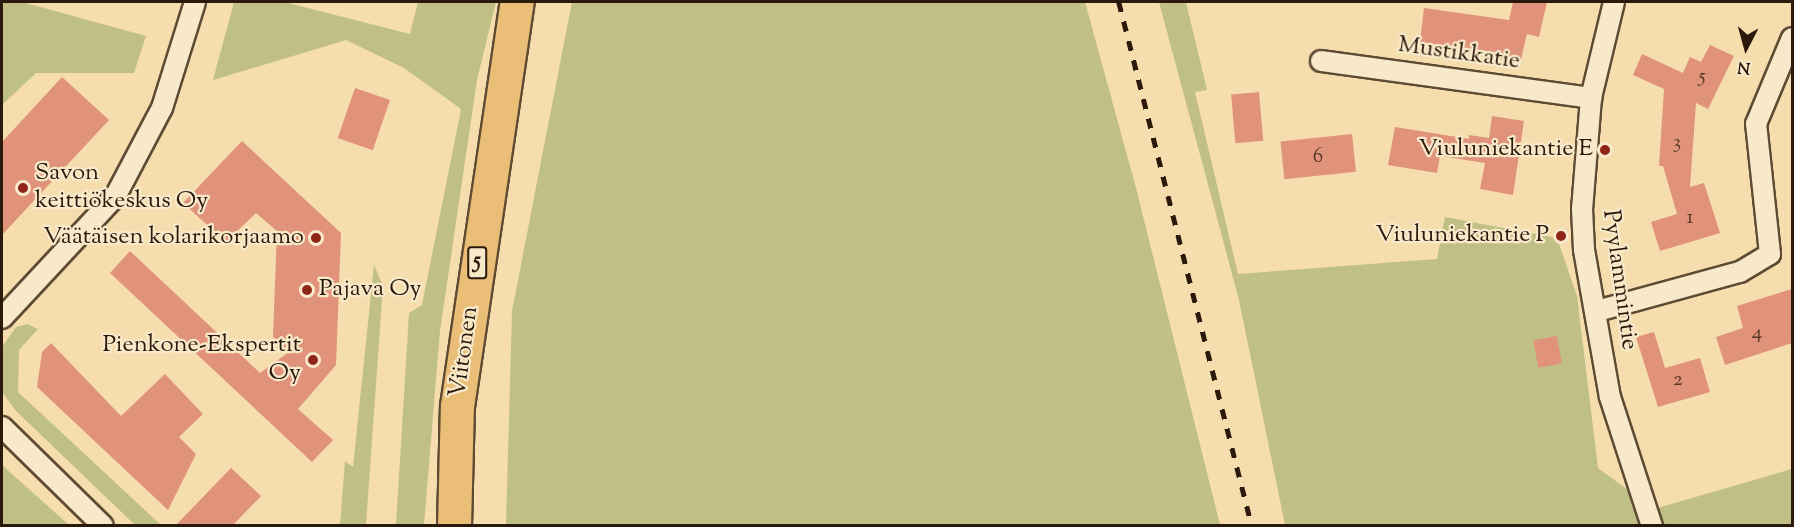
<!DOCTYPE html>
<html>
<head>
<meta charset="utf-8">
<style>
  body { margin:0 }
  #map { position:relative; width:1794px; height:527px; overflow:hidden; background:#f5ddad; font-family:"Sorts Mill Goudy",serif }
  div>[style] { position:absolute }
  .green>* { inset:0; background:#c0c086 }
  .building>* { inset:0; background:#e0937a; transform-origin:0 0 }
  .roads { filter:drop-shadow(2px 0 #5e4b34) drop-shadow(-2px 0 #5e4b34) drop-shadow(0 2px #5e4b34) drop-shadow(0 -2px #5e4b34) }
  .street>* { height:20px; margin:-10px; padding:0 10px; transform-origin:10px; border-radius:10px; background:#f8e9ca }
  .highway>* { height:33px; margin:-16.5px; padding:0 16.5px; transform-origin:16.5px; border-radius:16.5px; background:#eabe76 }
  .rail>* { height:4.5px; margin-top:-2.25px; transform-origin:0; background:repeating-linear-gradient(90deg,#2b1a0b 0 10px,transparent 0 20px) }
  .dots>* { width:16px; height:16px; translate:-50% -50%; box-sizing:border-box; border:3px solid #f8e9ca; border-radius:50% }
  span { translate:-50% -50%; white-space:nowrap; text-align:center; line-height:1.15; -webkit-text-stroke:4.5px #f8e9ca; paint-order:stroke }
  .number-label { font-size:21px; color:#583827 }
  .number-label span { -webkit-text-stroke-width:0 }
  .shield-label span { padding:2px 4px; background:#f8e9ca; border:2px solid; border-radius:4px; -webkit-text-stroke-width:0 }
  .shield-label { font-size:22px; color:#2b1a0b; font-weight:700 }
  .street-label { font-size:24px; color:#2b1a0b }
  .poi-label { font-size:24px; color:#2b1a0b }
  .right { translate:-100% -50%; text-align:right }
  .left { translate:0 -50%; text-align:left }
  .frame { position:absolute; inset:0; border:3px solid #2b1a0b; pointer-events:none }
  .north { position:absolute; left:1716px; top:18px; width:60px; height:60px; -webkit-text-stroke:4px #f8e9ca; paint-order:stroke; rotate:186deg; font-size:16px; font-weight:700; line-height:24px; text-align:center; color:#2b1a0b }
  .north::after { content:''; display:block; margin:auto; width:21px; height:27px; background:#2b1a0b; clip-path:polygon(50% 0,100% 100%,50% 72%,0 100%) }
</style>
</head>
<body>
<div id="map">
  <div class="green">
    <i style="clip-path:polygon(2px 2px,22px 2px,146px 36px,134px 73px,36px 73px,2px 105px)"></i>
    <i style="clip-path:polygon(234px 2px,284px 2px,410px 34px,418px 2px,496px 2px,477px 80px,440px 331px,424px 525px,396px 525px,409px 313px,422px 305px,461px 109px,404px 68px,346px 40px,213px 80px)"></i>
    <i style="clip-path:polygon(572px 2px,1085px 2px,1136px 188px,1220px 525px,506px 525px,512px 311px)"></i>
    <i style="clip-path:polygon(1159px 2px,1186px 2px,1207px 90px,1195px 92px,1238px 274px,1437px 259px,1445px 217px,1557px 238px,1577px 296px,1598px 468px,1654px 509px,1792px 469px,1792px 525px,1285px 525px,1239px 300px)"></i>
    <i style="clip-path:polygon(374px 265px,383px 286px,366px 525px,340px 525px,345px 461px,353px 467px)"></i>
    <i style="clip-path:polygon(27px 324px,38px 329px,19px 350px,18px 392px,161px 525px,135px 525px,16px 411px,2px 392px,2px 347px,16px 327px)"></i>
    <i style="clip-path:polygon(2px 465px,69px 525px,2px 525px)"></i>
  </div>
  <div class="building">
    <i style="clip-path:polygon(1513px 2px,1547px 2px,1539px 37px,1527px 34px,1520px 64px,1500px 59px,1502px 53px,1420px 42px,1424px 8px,1509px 20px)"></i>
    <i style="clip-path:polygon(1710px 45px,1734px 56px,1708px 109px,1696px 103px,1690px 187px,1704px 183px,1720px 233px,1660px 251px,1651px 222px,1677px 214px,1663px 166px,1659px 166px,1664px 89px,1633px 75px,1642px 54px,1683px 73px,1690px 57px,1701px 62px)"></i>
    <i style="clip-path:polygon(62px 77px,109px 120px,2px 235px,2px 142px)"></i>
    <i style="left:355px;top:88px;width:37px;height:53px;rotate:19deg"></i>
    <i style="left:1259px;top:92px;width:49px;height:28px;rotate:85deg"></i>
    <i style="clip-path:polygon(1492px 116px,1524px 121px,1513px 195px,1480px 189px,1485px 163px,1440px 156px,1437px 173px,1388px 165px,1395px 127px,1469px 139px,1469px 135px,1489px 138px)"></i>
    <i style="left:1352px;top:134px;width:38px;height:72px;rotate:84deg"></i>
    <i style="clip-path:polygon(242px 141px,341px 233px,336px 365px,298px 409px,333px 440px,312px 462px,110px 273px,130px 251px,260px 373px,289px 352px,273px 337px,277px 231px,256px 213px,226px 242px,183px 203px)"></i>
    <i style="clip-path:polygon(1792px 289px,1792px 343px,1725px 365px,1716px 337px,1743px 328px,1737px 306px)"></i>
    <i style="clip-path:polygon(1654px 332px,1665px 368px,1700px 358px,1710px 392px,1658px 407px,1636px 337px)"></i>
    <i style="left:1557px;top:336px;width:28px;height:24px;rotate:80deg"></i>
    <i style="clip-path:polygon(51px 343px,121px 416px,165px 374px,203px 414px,179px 437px,196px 454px,168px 510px,37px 387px,42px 352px)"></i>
    <i style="clip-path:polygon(231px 468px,261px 496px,233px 525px,176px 525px)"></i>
  </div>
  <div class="roads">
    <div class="street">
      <i style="left:1614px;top:2px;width:99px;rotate:103.5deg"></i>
      <i style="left:1591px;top:98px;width:111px;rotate:94.6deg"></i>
      <i style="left:1582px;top:209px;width:41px;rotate:87.2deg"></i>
      <i style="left:1584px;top:250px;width:149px;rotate:80deg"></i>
      <i style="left:1610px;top:397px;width:136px;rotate:72deg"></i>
      <i style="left:1321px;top:61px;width:273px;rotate:7.8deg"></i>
      <i style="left:1597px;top:311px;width:148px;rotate:-15.3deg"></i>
      <i style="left:1740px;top:272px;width:35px;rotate:-31deg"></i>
      <i style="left:1770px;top:254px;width:131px;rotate:-96.1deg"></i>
      <i style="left:1756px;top:124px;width:93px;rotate:-67.3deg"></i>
      <i style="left:2px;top:318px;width:166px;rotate:-47deg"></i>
      <i style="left:115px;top:197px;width:101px;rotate:-62.2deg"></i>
      <i style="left:162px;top:108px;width:111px;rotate:-72.7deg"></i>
      <i style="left:2px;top:427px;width:141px;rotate:44.4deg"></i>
    </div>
    <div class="highway">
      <i style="left:454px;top:526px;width:120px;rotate:-88.6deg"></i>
      <i style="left:457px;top:406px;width:408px;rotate:-81.6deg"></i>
    </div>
  </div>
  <div class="rail">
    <i style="left:1119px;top:2px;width:541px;rotate:75.76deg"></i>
  </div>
  <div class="dots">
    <i style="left:1605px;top:150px;background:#8f2418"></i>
    <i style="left:23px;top:188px;background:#8f2418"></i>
    <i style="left:1561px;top:236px;background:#8f2418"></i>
    <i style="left:316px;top:238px;background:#8f2418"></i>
    <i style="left:307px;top:290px;background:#8f2418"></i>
    <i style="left:313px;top:360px;background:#8f2418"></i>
  </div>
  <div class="number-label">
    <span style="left:1702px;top:77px">5</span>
    <span style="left:1677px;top:143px">3</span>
    <span style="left:1318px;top:157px">6</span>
    <span style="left:1690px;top:218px">1</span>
    <span style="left:1757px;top:333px">4</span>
    <span style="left:1678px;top:380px">2</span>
  </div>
  <div class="shield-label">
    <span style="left:477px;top:263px">5</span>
  </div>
  <div class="street-label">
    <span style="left:1459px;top:54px;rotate:8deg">Mustikkatie</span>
    <span style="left:1619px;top:280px;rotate:82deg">Pyylammintie</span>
    <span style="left:465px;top:352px;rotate:-82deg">Viitonen</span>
  </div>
  <div class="poi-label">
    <span class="right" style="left:1593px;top:150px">Viuluniekantie E</span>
    <span class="left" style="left:35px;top:188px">Savon<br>keittiökeskus Oy</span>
    <span class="right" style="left:1549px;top:236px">Viuluniekantie P</span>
    <span class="right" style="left:304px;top:238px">Väätäisen kolarikorjaamo</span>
    <span class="left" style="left:319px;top:290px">Pajava Oy</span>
    <span class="right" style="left:301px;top:360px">Pienkone-Ekspertit<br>Oy</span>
  </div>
  <div class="frame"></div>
  <div class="north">N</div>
</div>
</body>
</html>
